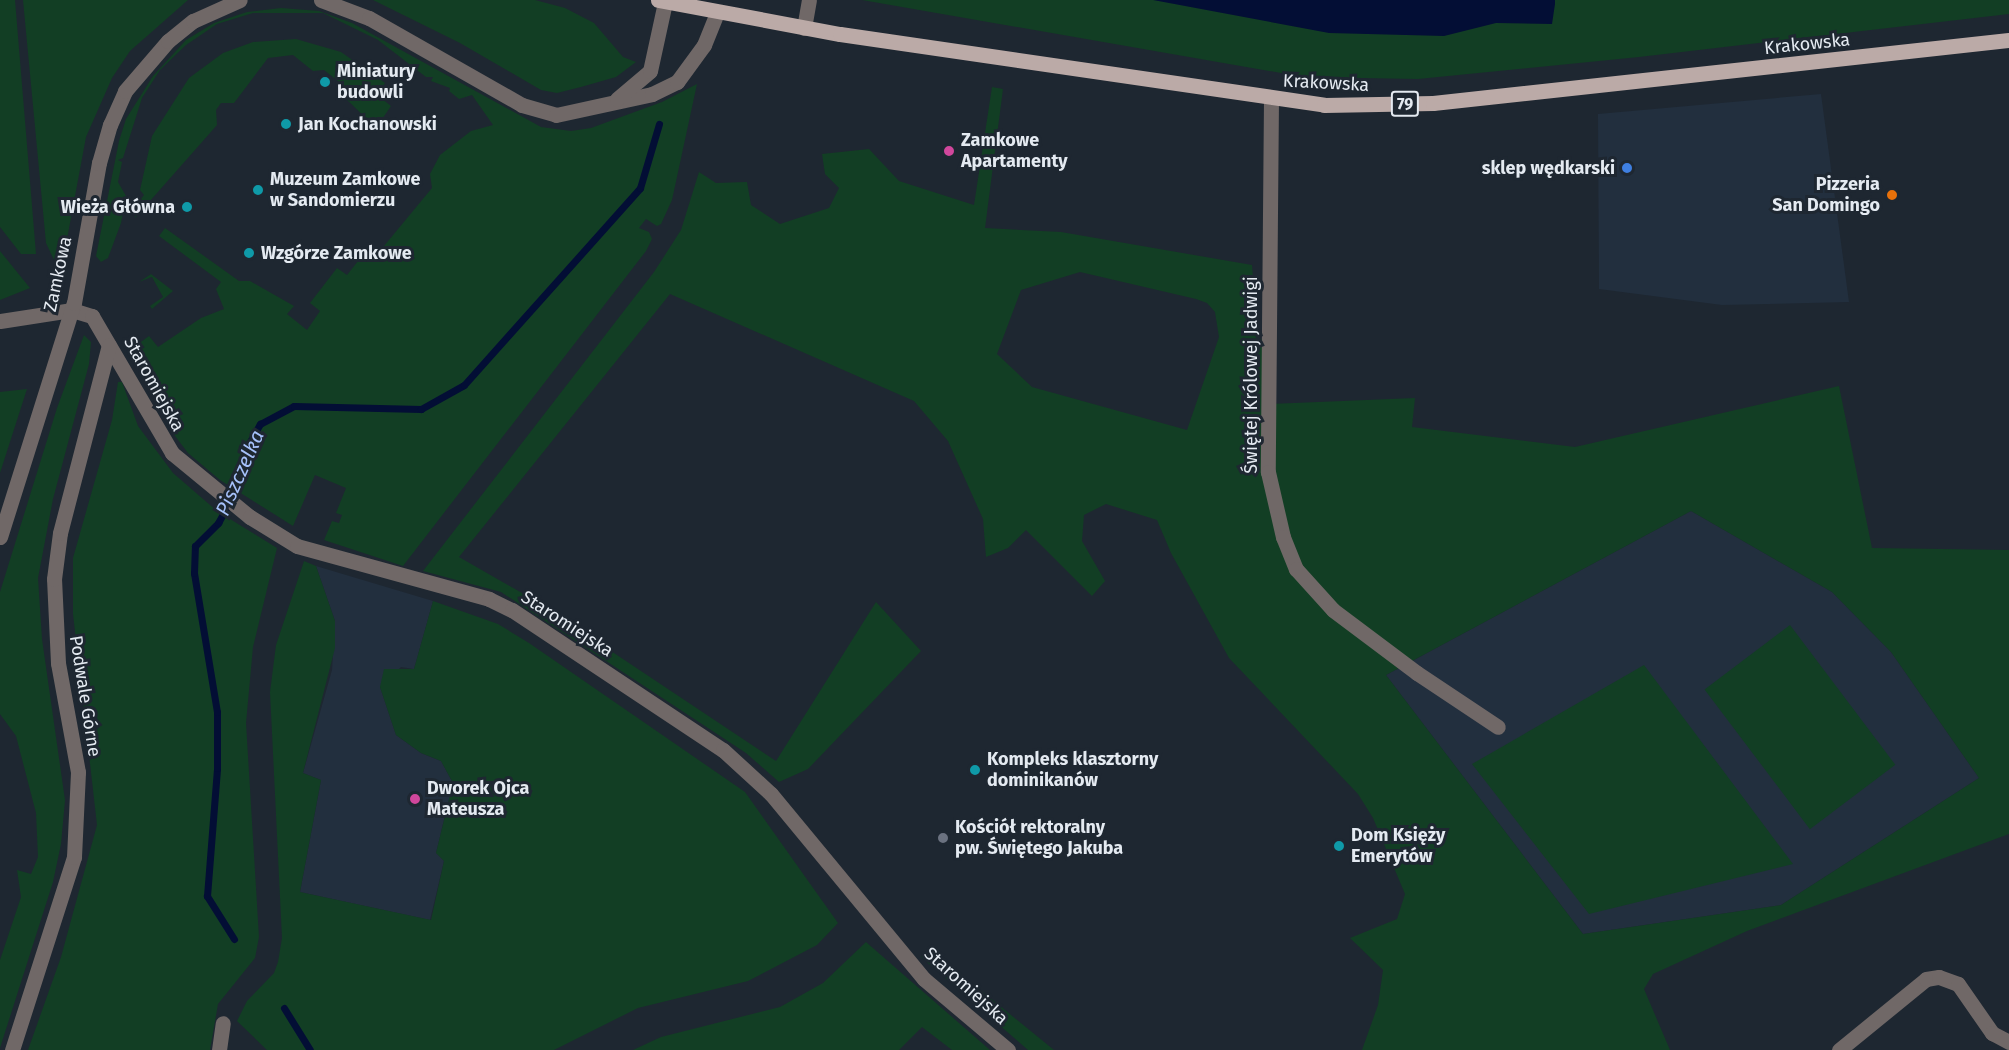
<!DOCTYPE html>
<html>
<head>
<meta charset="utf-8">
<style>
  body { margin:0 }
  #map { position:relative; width:2009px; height:1050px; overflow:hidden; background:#1e2731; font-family:"Fira Sans",sans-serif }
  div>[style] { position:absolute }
  .built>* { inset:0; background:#222f3e }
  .green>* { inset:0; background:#123e24; transform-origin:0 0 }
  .water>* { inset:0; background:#030e35 }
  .stream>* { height:7px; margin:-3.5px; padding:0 3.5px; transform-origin:3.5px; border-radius:3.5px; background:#030e35 }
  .minor>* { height:15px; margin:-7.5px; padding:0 7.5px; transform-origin:7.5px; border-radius:7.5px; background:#706867 }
  .major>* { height:15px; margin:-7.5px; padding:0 7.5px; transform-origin:7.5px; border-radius:7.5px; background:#bbaaa7 }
  .dots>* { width:16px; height:16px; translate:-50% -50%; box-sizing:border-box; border:3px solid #1e2731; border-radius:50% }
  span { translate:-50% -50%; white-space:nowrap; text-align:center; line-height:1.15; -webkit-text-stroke:6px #1e2731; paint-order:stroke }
  .shield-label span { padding:2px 4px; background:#1e2731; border:2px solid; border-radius:4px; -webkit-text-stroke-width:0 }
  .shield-label { font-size:16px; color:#e4eaf1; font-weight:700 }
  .street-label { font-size:18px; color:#e4eaf1 }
  .poi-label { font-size:18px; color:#e4eaf1; font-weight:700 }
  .left { translate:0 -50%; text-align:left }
  .right { translate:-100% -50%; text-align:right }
  .water-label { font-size:20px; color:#a6c1fa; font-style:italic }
</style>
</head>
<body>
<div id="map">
  <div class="built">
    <i style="clip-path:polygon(1821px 94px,1849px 302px,1722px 305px,1599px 289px,1598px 114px)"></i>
    <i style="clip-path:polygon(1691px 511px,1832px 592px,1891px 652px,1979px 778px,1781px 905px,1583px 934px,1386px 675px)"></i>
    <i style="clip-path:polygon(316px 566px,433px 601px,414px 669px,401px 667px,380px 687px,396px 735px,421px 753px,441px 761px,453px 783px,436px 853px,444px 861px,430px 920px,300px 892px,321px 780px,303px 773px,332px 670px,335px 621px)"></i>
  </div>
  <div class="green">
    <i style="clip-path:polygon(0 0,15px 0,36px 254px,21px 254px,0 227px)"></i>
    <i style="clip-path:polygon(23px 0,188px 0,130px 51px,112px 78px,86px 137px,62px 266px,55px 262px,46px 243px)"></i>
    <i style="clip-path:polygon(373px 0,535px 0,565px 8px,594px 23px,623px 57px,636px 62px,616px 77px,581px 87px,557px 93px,541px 90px,460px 43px)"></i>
    <i style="clip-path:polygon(862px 0,2009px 0,2009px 14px,1639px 57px,1418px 79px,1304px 77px)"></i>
    <i style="clip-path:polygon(281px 8px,319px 11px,352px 23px,541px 127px,571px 131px,591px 128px,662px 102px,697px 84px,672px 200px,661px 224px,657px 226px,646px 219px,639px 228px,649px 232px,652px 239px,646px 251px,403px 566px,324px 540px,332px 521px,339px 523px,342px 515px,336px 513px,346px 488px,315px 475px,293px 526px,220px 480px,188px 453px,169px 428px,130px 350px,149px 336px,158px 347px,201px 318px,224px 309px,216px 289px,221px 282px,159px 236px,165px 228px,239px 281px,250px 281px,294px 306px,287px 314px,307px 330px,320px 311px,310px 303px,337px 268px,347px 275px,370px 246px,384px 246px,432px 188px,430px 174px,440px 155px,471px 131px,493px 125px,472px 95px,459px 99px,449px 91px,450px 88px,431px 81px,433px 77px,426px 77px,378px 40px,323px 13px,253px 13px,217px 24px,186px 45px,160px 70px,142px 98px,123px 158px,118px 160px,122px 162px,118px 182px,126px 196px,121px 223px,108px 258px,101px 262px,96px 256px,119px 141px,126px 119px,153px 76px,186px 40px,214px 23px,247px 12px)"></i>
    <i style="clip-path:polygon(296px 39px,341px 52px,385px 83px,377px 95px,391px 106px,376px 128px,338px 91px,343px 85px,324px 70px,313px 71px,293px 55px,268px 58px,234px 103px,221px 103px,216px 110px,217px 125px,135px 218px,137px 204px,144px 195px,140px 190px,152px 136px,189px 78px,223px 53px,253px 42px)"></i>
    <i style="clip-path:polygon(evenodd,992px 87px,1003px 89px,985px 228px,1061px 232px,1252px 265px,1258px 339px,1270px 341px,1269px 404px,1415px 398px,1412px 427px,1575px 447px,1839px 386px,1872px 548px,2009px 550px,2009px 834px,1747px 931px,1653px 974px,1644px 989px,1670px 1050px,1362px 1050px,1378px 1005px,1383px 970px,1350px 938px,1397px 919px,1405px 894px,1373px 818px,1358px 794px,1229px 658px,1171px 553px,1157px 520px,1106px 504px,1084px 515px,1082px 541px,1105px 581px,1092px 596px,1026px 530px,1008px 548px,986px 557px,983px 519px,948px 441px,914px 401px,670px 294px,459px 557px,536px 601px,776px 761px,876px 602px,921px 651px,808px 769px,779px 782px,746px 753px,501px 592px,423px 571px,654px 272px,681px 230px,699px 172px,716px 183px,747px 182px,751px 205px,780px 224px,829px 208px,839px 188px,825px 174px,822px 154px,869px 149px,899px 181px,974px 205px,992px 87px,1080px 272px,1196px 299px,1207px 303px,1215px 312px,1219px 337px,1187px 430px,1032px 387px,997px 354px,1021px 290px,1080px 272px,992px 87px,1691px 511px,1832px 592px,1891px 652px,1979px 778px,1781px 905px,1583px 934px,1386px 675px,1691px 511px)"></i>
    <i style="clip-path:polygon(0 251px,30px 288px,0 300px)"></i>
    <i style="clip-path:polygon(151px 274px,173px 291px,152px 309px,150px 306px,163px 297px,152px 277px,139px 282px)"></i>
    <i style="clip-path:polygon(84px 335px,91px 342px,89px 364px,53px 499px,38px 578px,42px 639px,65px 800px,61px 844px,53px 882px,0 1048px,0 960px,21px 897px,17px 870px,31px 874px,38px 857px,36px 813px,16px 736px,0 714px,0 592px,57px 408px)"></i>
    <i style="clip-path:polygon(118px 382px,122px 382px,138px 426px,173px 473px,217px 511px,277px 548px,253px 647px,246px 723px,259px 937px,255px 958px,218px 1004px,210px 1050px,28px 1050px,61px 957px,97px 825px,73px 614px,73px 558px,112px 420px)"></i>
    <i style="clip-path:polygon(27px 389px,0 473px,0 392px)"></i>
    <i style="clip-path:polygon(304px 561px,316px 566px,335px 621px,335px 648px,303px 773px,321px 780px,300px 892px,431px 920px,444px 861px,436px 853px,453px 783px,441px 761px,421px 753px,396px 735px,380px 687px,384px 669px,414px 669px,433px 601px,498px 624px,529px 643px,745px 792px,838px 923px,817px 945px,748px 981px,638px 1008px,554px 1050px,267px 1050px,237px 1021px,247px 1001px,274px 973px,278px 962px,282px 938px,270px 692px,276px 645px)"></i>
    <i style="left:1790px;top:625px;width:175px;height:107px;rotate:53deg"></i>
    <i style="clip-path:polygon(1644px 665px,1793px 864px,1589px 914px,1472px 764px)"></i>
    <i style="clip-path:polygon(866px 942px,990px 1050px,952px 1050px,922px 1027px,899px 1050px,633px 1050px,661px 1037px,780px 1007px,823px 983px)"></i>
    <i style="clip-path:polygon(930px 949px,1054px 1050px,1028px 1050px,921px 957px)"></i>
  </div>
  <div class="water">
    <i style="clip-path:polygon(1153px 0,1555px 0,1555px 4px,1552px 24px,1496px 23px,1444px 36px,1329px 33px)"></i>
  </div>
  <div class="stream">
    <i style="left:234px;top:939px;width:51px;rotate:-122.1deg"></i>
    <i style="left:207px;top:896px;width:128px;rotate:-85.5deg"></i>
    <i style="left:217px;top:768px;width:56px;rotate:-90deg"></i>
    <i style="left:217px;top:712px;width:141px;rotate:-99.4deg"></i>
    <i style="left:194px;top:573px;width:27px;rotate:-88deg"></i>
    <i style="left:195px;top:546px;width:33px;rotate:-45deg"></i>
    <i style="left:218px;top:523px;width:50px;rotate:-61.4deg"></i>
    <i style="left:242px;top:479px;width:30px;rotate:-82deg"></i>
    <i style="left:246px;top:449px;width:29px;rotate:-61deg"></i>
    <i style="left:260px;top:424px;width:38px;rotate:-28deg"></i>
    <i style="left:294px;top:406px;width:127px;rotate:1.4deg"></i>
    <i style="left:421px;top:409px;width:49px;rotate:-29.2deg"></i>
    <i style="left:464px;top:385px;width:264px;rotate:-48.2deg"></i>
    <i style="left:640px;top:188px;width:67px;rotate:-73.5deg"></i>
    <i style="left:284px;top:1008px;width:49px;rotate:58.2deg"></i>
  </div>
  <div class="minor">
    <i style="left:321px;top:0;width:51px;rotate:20.6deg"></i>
    <i style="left:369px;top:18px;width:176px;rotate:29.6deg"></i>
    <i style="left:522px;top:105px;width:35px;rotate:16deg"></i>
    <i style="left:556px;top:115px;width:98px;rotate:-12.3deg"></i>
    <i style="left:652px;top:94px;width:28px;rotate:-26deg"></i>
    <i style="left:677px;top:82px;width:46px;rotate:-53.9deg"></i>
    <i style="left:704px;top:45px;width:35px;rotate:-68deg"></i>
    <i style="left:804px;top:28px;width:28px;rotate:-80deg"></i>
    <i style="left:617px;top:99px;width:43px;rotate:-40.3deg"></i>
    <i style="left:650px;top:71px;width:71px;rotate:-77.7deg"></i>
    <i style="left:1271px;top:99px;width:373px;rotate:90.5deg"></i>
    <i style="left:1268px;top:472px;width:67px;rotate:77deg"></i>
    <i style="left:1283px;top:537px;width:35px;rotate:68deg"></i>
    <i style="left:1296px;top:569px;width:55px;rotate:47.9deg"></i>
    <i style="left:1333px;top:610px;width:105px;rotate:36.9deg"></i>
    <i style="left:1417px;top:673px;width:97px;rotate:33.7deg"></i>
    <i style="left:0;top:321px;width:73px;rotate:-8.7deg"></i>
    <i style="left:72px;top:310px;width:21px;rotate:17deg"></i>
    <i style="left:92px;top:316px;width:159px;rotate:59.7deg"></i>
    <i style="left:172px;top:453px;width:101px;rotate:39.4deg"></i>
    <i style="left:250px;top:517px;width:55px;rotate:31.7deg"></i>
    <i style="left:297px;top:546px;width:199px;rotate:15.4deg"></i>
    <i style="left:489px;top:599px;width:25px;rotate:26deg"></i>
    <i style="left:512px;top:610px;width:253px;rotate:33.6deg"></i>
    <i style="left:723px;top:750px;width:65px;rotate:42.5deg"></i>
    <i style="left:771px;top:794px;width:240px;rotate:50.4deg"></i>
    <i style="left:924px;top:979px;width:110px;rotate:40.2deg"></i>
    <i style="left:0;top:537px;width:245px;rotate:-72.5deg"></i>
    <i style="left:74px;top:303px;width:142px;rotate:-79.9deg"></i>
    <i style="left:99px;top:163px;width:40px;rotate:-74deg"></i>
    <i style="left:110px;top:125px;width:37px;rotate:-66deg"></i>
    <i style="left:125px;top:91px;width:66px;rotate:-49.3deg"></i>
    <i style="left:168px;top:41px;width:32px;rotate:-39deg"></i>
    <i style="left:193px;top:21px;width:51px;rotate:-24.1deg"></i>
    <i style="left:12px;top:1050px;width:203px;rotate:-72.2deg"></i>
    <i style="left:74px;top:857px;width:85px;rotate:-87.3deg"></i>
    <i style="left:78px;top:772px;width:111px;rotate:-100.4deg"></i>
    <i style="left:58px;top:663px;width:84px;rotate:-92.7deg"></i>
    <i style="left:54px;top:579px;width:46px;rotate:-82.6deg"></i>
    <i style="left:60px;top:533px;width:194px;rotate:-75.4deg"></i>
    <i style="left:219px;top:1050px;width:27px;rotate:-82deg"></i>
    <i style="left:1839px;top:1050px;width:112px;rotate:-39.2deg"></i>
    <i style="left:1926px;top:979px;width:13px;rotate:-9deg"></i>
    <i style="left:1939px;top:977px;width:20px;rotate:20deg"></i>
    <i style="left:1958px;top:984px;width:60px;rotate:55.2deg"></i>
    <i style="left:1992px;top:1033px;width:19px;rotate:28deg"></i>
  </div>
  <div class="major">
    <i style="left:658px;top:0;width:185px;rotate:10.6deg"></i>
    <i style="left:840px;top:34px;width:489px;rotate:8.3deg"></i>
    <i style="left:1324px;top:105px;width:109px;rotate:-1.1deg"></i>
    <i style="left:1433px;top:103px;width:579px;rotate:-6.24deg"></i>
  </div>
  <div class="dots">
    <i style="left:325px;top:82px;background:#0f9aa8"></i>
    <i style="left:286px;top:124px;background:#0f9aa8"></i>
    <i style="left:949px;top:151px;background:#d1479c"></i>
    <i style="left:1627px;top:168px;background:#3f7fe0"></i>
    <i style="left:258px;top:190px;background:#0f9aa8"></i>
    <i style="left:1892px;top:195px;background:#e8710a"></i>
    <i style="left:187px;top:207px;background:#0f9aa8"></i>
    <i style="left:249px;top:253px;background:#0f9aa8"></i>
    <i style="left:975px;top:770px;background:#0f9aa8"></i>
    <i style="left:415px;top:799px;background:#d1479c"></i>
    <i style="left:943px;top:838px;background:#6b7280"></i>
    <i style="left:1339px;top:846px;background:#0f9aa8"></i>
  </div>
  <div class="shield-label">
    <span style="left:1405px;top:104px">79</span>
  </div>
  <div class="street-label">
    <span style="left:1807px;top:44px;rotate:-6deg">Krakowska</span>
    <span style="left:1326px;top:83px;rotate:3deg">Krakowska</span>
    <span style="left:58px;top:274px;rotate:-78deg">Zamkowa</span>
    <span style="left:1251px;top:375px;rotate:-90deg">Świętej Królowej Jadwigi</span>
    <span style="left:154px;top:384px;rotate:61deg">Staromiejska</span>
    <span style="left:567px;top:624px;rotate:33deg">Staromiejska</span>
    <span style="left:85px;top:696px;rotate:81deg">Podwale Górne</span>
    <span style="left:966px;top:986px;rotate:42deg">Staromiejska</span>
  </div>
  <div class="poi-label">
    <span class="left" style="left:337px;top:82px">Miniatury<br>budowli</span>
    <span class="left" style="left:298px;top:124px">Jan Kochanowski</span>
    <span class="left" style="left:961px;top:151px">Zamkowe<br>Apartamenty</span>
    <span class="right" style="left:1615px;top:168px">sklep wędkarski</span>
    <span class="left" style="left:270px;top:190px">Muzeum Zamkowe<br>w Sandomierzu</span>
    <span class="right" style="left:1880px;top:195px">Pizzeria<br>San Domingo</span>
    <span class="right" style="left:175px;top:207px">Wieża Główna</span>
    <span class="left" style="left:261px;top:253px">Wzgórze Zamkowe</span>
    <span class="left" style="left:987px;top:770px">Kompleks klasztorny<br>dominikanów</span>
    <span class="left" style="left:427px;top:799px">Dworek Ojca<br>Mateusza</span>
    <span class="left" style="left:955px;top:838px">Kościół rektoralny<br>pw. Świętego Jakuba</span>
    <span class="left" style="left:1351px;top:846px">Dom Księży<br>Emerytów</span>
  </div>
  <div class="water-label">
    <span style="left:240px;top:473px;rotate:-66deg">Piszczelka</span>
  </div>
</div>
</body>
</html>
